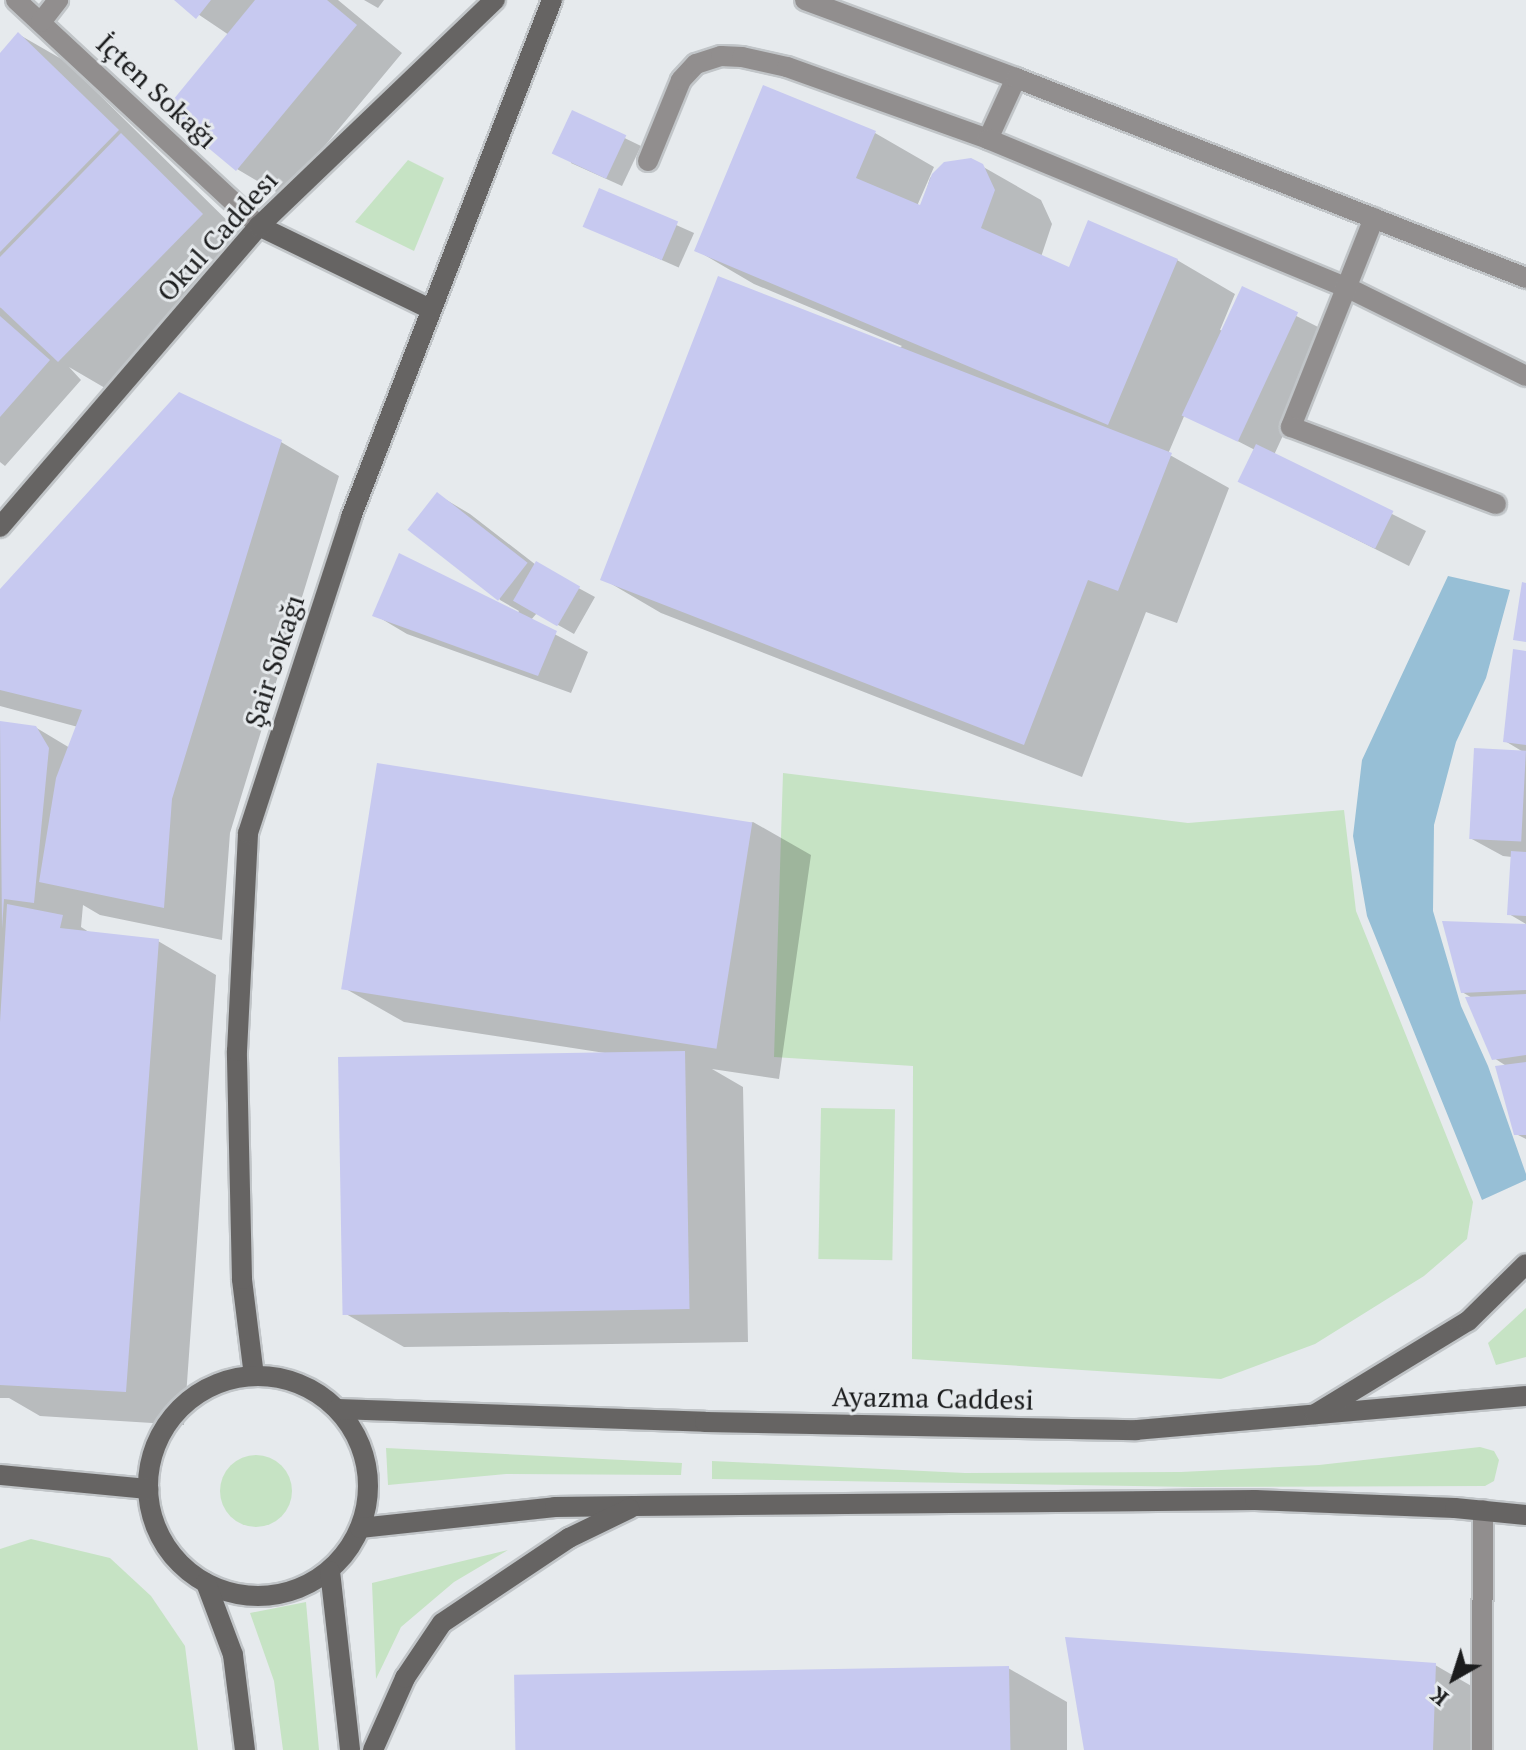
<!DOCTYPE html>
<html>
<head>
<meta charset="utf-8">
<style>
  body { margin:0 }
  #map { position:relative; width:1526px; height:1750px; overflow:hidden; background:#e6eaed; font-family:"PT Serif",serif }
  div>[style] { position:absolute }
  .green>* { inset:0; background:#c6e3c4; transform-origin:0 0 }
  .round { border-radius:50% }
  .water>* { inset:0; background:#97bfd6 }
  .shadow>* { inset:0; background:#0003; transform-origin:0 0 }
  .building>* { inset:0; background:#c7c9f0; transform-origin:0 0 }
  .roads { filter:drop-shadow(2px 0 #c1c5c8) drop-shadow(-2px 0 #c1c5c8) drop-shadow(0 2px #c1c5c8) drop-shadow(0 -2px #c1c5c8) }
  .service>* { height:20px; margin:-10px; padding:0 10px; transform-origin:10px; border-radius:10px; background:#918e8e }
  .minor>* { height:20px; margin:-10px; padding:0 10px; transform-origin:10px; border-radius:10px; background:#918e8e }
  .secondary>* { height:20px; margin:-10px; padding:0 10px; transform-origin:10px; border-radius:10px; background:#666463 }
  .secondary>.ring { margin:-10px; padding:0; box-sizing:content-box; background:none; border:20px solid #666463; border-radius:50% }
  span { translate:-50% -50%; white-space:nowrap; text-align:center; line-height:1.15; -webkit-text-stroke:6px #e6eaed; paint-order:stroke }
  .street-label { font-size:28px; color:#1b1c1d }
  .north { position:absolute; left:1414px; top:1638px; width:80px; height:80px; -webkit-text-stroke:6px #e6eaed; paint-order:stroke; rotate:219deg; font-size:22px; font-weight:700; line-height:32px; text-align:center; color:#1b1c1d }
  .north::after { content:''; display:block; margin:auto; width:28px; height:36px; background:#1b1c1d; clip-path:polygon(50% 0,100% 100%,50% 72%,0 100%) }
</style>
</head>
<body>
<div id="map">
  <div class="green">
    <i style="clip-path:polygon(408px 160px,444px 178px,414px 251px,355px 222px)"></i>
    <i style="clip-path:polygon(783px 773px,1188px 823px,1344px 810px,1356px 911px,1473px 1202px,1467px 1239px,1424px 1276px,1315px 1344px,1221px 1379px,912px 1359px,913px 1066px,774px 1057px)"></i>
    <i style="left:821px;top:1108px;width:74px;height:151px;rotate:1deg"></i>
    <i style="clip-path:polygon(1526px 1308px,1526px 1357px,1496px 1365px,1488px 1343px)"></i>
    <i style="clip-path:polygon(1480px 1447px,1494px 1451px,1499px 1460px,1494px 1481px,1485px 1486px,1193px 1487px,712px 1479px,712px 1461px,965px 1473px,1181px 1472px,1319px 1465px)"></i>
    <i style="clip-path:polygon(386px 1448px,682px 1463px,681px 1475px,506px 1474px,388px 1485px)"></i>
    <i class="round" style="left:220px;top:1455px;width:72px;height:72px"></i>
    <i style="clip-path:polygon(31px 1539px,110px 1558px,151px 1596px,185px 1646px,198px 1750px,0 1750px,0 1549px)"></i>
    <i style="clip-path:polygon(508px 1550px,454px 1582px,401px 1627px,376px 1679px,372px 1583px)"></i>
    <i style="clip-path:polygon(306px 1602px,319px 1750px,283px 1750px,274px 1681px,250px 1613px)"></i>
  </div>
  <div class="water">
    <i style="clip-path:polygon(1448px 576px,1510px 590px,1486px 678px,1456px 742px,1434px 825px,1433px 911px,1461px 1006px,1488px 1066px,1526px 1174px,1526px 1180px,1482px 1200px,1367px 916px,1353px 836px,1362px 760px)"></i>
  </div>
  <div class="shadow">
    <i style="clip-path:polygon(177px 0,338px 0,402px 53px,283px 196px,237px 169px,229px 35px)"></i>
    <i style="clip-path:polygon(364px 0,384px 0,378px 8px)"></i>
    <i style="clip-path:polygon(18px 34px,65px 61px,249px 242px,105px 388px,69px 367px,81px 380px,5px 466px,0 462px,0 307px,4px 309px,0 304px,0 56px)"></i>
    <i style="clip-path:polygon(764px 87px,875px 133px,934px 167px,917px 206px,921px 208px,930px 178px,945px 164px,971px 160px,1041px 200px,1052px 224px,1041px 257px,1070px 270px,1177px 260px,1235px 294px,1220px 330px,1224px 331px,1243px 289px,1330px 333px,1274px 455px,1426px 531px,1409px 566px,1240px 481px,1255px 450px,1185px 414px,1168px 454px,1229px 488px,1177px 623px,1146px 612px,1082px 777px,661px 613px,603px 579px,902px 346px,754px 284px,696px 250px)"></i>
    <i style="clip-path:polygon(573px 113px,641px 146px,622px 186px,571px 163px)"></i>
    <i style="left:600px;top:191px;width:103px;height:38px;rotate:24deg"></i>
    <i style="clip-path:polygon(281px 442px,339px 476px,230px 833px,222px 940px,100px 915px,83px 905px,81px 927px,92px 934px,158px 941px,216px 975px,184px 1425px,40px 1416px,9px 1398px,0 1398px,0 723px,35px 727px,70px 748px,78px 727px,0 706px,0 592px)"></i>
    <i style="clip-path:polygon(438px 495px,470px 514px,536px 565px,595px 597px,574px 634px,537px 613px,530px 621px,588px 652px,571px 693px,407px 634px,375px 615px,517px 614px,519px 611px,500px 600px)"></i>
    <i style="clip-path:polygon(1526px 653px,1526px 924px,1509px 914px,1512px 857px,1503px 856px,1470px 838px,1525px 753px,1505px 741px)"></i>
    <i style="clip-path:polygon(753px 822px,811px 855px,779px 1079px,712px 1069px,743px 1087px,748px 1342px,404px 1347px,346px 1314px,605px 1053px,404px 1022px,346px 989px)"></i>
    <i style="clip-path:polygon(1526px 926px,1526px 1139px,1516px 1134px,1508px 1067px,1494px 1058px,1474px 999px,1462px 992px)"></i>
    <i style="clip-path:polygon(1435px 1665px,1494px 1699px,1492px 1750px,1086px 1750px)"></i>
    <i style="clip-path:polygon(1008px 1668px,1067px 1702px,1067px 1750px,517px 1750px)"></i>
  </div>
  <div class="building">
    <i style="clip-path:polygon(174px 0,211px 0,196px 19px)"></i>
    <i style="clip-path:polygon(255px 0,327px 0,357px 25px,236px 171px,164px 111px)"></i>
    <i style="clip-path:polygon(18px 32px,119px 130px,0 252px,0 53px)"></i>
    <i style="clip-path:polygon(763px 85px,876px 131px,856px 178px,920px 205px,932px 174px,944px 162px,971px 158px,983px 164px,995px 190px,981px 228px,1069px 267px,1088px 220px,1178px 259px,1108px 425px,694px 251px)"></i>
    <i style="left:572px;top:110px;width:60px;height:48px;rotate:25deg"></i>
    <i style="clip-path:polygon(121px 133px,203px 214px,58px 362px,0 307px,0 257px)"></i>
    <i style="left:599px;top:188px;width:86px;height:42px;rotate:23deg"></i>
    <i style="clip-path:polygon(718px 276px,1172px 453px,1118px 591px,1088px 580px,1024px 745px,600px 580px)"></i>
    <i style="left:1242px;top:286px;width:62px;height:143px;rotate:25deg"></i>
    <i style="clip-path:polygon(0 316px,50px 360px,0 417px)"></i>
    <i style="clip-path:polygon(179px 392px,282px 440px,172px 799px,164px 908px,39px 882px,56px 778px,82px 710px,0 690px,0 589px)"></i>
    <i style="left:1256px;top:444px;width:153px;height:42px;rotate:26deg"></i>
    <i style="left:437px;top:492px;width:115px;height:48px;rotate:38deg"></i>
    <i style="clip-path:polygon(399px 553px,557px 631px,538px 676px,372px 616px)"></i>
    <i style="left:536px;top:561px;width:51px;height:46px;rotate:30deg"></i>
    <i style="clip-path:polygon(1522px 582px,1526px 583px,1526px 642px,1513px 640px)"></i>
    <i style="clip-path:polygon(1513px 649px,1526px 651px,1526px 745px,1503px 742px)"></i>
    <i style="clip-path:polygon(0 721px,36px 726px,49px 748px,34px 903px,4px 899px,2px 929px)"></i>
    <i style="left:1474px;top:748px;width:52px;height:91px;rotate:3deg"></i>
    <i style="left:377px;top:763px;width:380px;height:229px;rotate:9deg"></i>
    <i style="clip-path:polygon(1511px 851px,1526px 852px,1526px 916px,1507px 915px)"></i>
    <i style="clip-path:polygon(7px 904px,63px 915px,60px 928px,159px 939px,126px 1392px,0 1385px,0 1022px)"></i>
    <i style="clip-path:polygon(1442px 921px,1526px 924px,1526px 990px,1461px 993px)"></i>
    <i style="clip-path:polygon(1526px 994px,1526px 1055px,1492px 1060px,1465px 997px)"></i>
    <i style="left:685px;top:1051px;width:258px;height:347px;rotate:89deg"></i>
    <i style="clip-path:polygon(1526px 1062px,1526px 1135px,1514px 1135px,1495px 1066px)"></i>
    <i style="clip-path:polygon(1065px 1637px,1436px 1663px,1433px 1750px,1084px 1750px)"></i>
    <i style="left:1009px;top:1666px;width:84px;height:495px;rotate:89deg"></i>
  </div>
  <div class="roads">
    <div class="service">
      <i style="left:988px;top:139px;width:67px;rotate:-65.3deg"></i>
      <i style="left:648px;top:161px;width:87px;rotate:-67.8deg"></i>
      <i style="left:681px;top:80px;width:22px;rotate:-47deg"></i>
      <i style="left:696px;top:64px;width:26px;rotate:-18deg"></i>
      <i style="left:721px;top:56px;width:21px;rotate:3deg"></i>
      <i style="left:742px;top:57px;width:46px;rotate:12.5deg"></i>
      <i style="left:787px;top:67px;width:214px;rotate:19.7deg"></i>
      <i style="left:988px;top:139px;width:387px;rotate:22.5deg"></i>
      <i style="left:1346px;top:287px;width:201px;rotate:26.3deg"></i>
      <i style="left:1374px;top:218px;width:225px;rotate:111.7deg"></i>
      <i style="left:1291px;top:427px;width:219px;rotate:20.6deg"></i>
    </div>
    <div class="minor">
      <i style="left:16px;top:0;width:332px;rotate:42.9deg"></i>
      <i style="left:805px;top:0;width:225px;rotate:20.3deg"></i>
      <i style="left:1016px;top:78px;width:548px;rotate:21.41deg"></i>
      <i style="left:41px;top:22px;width:28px;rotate:-52deg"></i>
      <i style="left:1482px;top:1750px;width:240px;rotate:-89.8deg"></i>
    </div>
    <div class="secondary">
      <i style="left:259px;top:226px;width:190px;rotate:25.9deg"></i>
      <i style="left:0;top:527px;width:397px;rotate:-49.3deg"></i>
      <i style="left:259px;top:226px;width:327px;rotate:-43.8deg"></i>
      <i style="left:254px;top:1376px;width:98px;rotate:-97.1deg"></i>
      <i style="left:242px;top:1279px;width:228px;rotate:-91.3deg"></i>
      <i style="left:237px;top:1051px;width:218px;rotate:-87.1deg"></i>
      <i style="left:248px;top:833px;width:332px;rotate:-71.9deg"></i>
      <i style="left:351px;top:517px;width:555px;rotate:-68.75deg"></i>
      <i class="ring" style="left:148px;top:1376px;width:200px;height:200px"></i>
      <i style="left:337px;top:1409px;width:368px;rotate:2deg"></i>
      <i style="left:705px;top:1422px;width:431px;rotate:1.1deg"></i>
      <i style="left:1136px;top:1430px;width:391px;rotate:-5deg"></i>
      <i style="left:1315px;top:1414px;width:179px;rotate:-31.3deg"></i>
      <i style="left:1468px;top:1321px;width:81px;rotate:-44.5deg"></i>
      <i style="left:0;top:1475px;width:149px;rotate:5.4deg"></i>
      <i style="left:360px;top:1528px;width:196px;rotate:-6.1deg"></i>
      <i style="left:555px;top:1507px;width:79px;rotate:-0.7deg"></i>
      <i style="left:634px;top:1506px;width:621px;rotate:-0.55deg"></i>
      <i style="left:1255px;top:1500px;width:200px;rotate:2.3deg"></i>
      <i style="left:1455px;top:1508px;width:71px;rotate:5.6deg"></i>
      <i style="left:330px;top:1571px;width:180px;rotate:83.6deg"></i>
      <i style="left:206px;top:1583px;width:77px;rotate:69.4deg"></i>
      <i style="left:233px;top:1655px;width:96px;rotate:82.8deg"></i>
      <i style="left:373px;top:1750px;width:79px;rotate:-66deg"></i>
      <i style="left:405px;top:1678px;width:66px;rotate:-56.1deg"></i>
      <i style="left:442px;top:1623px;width:153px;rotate:-33.8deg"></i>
      <i style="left:569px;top:1538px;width:67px;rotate:-25.8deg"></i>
    </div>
  </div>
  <div class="street-label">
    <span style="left:157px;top:91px;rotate:43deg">İçten Sokağı</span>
    <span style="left:217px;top:236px;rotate:-48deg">Okul Caddesı</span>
    <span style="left:274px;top:661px;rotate:-72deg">Şair Sokağı</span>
    <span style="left:933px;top:1398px;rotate:1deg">Ayazma Caddesi</span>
  </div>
  <div class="north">K</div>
</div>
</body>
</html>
